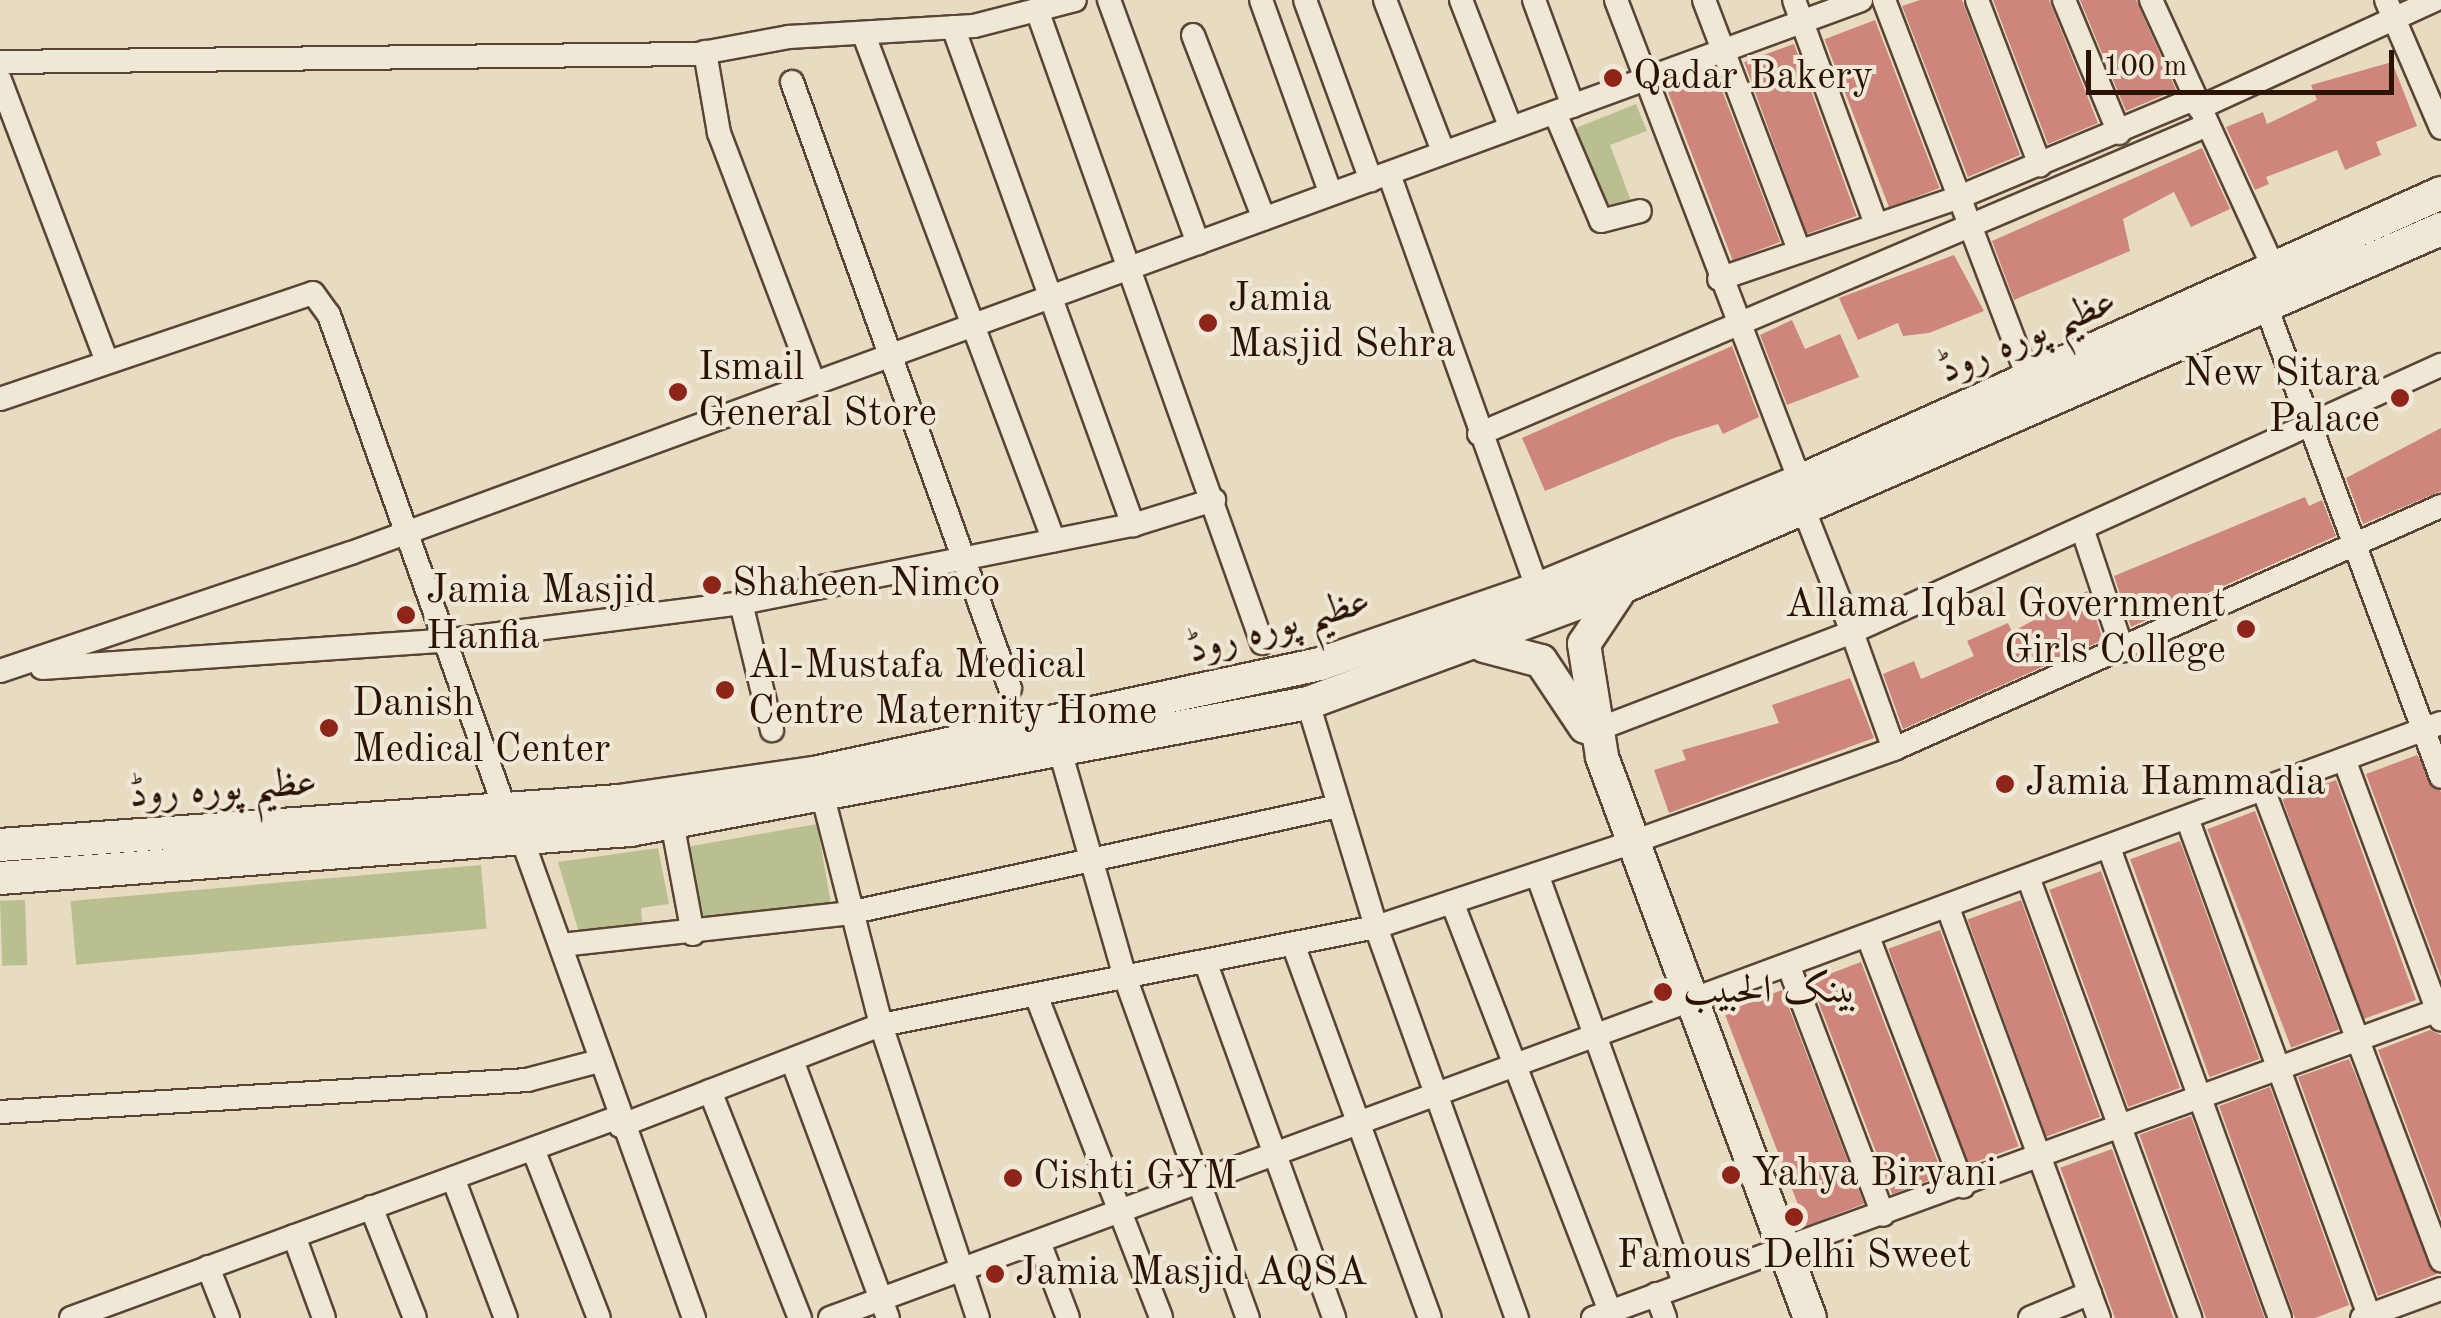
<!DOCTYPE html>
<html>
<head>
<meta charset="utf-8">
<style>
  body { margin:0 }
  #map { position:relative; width:2441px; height:1318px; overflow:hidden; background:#e7dcc1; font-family:"Old Standard TT",Amiri,serif }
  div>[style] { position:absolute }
  .green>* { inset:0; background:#babf90; transform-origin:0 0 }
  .building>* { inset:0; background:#ce857c; transform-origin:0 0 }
  .roads { filter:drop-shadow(2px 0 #5a4534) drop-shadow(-2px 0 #5a4534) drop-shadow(0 2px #5a4534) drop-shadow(0 -2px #5a4534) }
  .street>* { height:22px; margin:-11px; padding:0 11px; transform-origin:11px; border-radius:11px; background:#efe8d7 }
  .secondary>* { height:32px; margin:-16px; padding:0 16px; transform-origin:16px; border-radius:16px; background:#efe8d7 }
  .dots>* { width:28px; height:28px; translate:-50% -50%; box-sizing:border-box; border:5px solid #efe8d7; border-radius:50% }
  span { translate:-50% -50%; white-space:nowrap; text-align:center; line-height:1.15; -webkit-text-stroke:8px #efe8d7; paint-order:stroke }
  .poi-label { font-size:40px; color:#2b1305 }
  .left { translate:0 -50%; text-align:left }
  .right { translate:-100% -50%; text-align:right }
  .street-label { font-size:40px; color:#2b1305 }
  .scale { position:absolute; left:2086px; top:50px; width:308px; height:45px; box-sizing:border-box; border:5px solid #2b1305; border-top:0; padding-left:12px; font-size:30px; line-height:35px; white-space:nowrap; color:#2b1305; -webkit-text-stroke:8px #efe8d7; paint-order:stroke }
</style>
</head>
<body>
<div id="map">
  <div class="green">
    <i style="clip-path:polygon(1636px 104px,1647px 131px,1610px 145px,1633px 206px,1610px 216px,1576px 128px)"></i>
    <i style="left:817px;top:824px;width:84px;height:130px;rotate:80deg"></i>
    <i style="clip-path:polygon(658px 848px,669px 904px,641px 908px,643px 930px,580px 936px,558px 862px)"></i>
    <i style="left:481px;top:865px;width:64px;height:412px;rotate:85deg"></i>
    <i style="left:25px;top:900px;width:65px;height:25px;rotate:88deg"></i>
  </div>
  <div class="building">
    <i style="clip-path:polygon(1920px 0,1962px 0,2020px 155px,1968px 177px,1902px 6px)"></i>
    <i style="clip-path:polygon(1993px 0,2049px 0,2098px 123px,2048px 144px)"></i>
    <i style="clip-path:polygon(2080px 0,2136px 0,2176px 90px,2126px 111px)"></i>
    <i style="left:1875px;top:20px;width:180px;height:54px;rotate:69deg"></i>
    <i style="left:1794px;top:44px;width:183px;height:53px;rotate:70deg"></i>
    <i style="clip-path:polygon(2392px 62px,2417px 126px,2376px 142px,2381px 155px,2345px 170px,2337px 150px,2266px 177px,2269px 184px,2255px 190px,2226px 127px,2263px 112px,2267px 124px,2317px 100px,2311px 85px)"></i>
    <i style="left:1715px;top:72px;width:182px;height:51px;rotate:69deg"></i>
    <i style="clip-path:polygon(2202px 148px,2230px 209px,2191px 227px,2174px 192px,2123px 219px,2130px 251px,2014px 300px,1992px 241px)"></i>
    <i style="clip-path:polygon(1954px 255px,1984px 311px,1929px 333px,1903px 336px,1898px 323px,1858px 340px,1839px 298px)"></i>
    <i style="clip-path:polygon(1792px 320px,1805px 349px,1840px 334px,1859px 377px,1787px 405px,1760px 335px)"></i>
    <i style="clip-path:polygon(1732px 346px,1759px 417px,1723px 434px,1718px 424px,1674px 438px,1545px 491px,1522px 438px)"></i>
    <i style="clip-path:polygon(2441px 428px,2441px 491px,2363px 524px,2346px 478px)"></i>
    <i style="clip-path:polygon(2305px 497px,2309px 506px,2322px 500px,2336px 536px,2131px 627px,2114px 576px)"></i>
    <i style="clip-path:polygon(2087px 591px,2103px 640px,1903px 729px,1883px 674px,1914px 661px,1921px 679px,1974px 656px,1967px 641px,2008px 623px,2012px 632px)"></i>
    <i style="clip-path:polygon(1850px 678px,1874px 738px,1669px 813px,1654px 770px,1686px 760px,1682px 750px,1779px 723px,1772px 705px)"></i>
    <i style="clip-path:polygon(2417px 755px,2441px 792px,2441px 977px,2366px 774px)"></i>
    <i style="left:2336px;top:780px;width:234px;height:57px;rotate:70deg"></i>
    <i style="left:2255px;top:811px;width:234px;height:51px;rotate:69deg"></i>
    <i style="left:2180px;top:841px;width:232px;height:53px;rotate:70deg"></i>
    <i style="left:2101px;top:871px;width:231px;height:55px;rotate:70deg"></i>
    <i style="left:2021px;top:900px;width:231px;height:57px;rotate:70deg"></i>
    <i style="left:1940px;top:930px;width:230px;height:55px;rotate:70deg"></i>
    <i style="left:1861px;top:962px;width:228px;height:54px;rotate:69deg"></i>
    <i style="left:1782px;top:990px;width:229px;height:62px;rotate:69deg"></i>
    <i style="clip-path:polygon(2430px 1030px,2441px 1035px,2441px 1218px,2378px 1050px)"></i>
    <i style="clip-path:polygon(2349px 1059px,2437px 1274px,2378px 1296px,2298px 1077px)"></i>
    <i style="clip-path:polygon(2270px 1087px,2349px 1305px,2315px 1318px,2295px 1318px,2219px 1106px)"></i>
    <i style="left:2191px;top:1116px;width:215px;height:55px;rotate:70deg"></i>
    <i style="left:2112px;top:1149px;width:180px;height:55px;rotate:70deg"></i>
  </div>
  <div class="roads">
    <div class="street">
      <i style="left:1109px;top:0;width:259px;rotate:69.9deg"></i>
      <i style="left:1261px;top:0;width:206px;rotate:70.2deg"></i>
      <i style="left:1305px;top:0;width:192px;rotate:69.9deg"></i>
      <i style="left:1385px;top:0;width:162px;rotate:69deg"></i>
      <i style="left:1461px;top:0;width:137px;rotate:68.7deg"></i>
      <i style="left:1534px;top:0;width:113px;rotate:69.8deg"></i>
      <i style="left:1616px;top:0;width:515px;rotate:69.07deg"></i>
      <i style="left:1704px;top:0;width:267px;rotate:69.2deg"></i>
      <i style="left:1794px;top:0;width:239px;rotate:69.9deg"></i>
      <i style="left:1884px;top:0;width:410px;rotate:69.1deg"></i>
      <i style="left:1977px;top:0;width:177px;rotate:69.1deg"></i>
      <i style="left:2064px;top:0;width:144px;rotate:67.5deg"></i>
      <i style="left:2151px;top:0;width:300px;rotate:65.4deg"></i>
      <i style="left:2386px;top:0;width:139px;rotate:66.7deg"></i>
      <i style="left:1037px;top:10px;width:672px;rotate:70.43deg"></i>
      <i style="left:953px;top:27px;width:530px;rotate:70.13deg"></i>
      <i style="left:864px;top:35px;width:540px;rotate:69.42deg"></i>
      <i style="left:1193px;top:35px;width:197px;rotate:68.9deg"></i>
      <i style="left:705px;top:52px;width:82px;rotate:80.2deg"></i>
      <i style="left:719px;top:133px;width:267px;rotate:69.2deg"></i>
      <i style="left:0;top:62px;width:697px;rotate:-0.66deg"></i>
      <i style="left:697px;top:54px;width:94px;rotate:-10.5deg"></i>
      <i style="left:789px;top:37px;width:185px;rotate:-3.4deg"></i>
      <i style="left:974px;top:26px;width:104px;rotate:-14.4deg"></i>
      <i style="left:0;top:80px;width:298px;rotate:69.2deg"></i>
      <i style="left:792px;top:82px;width:644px;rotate:70.21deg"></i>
      <i style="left:2199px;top:108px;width:260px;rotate:-24.6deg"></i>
      <i style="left:1555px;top:113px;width:117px;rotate:66.9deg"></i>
      <i style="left:1601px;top:221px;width:40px;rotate:-14.4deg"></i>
      <i style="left:1389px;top:174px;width:441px;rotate:70.3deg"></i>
      <i style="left:1719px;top:279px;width:251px;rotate:-18.8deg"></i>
      <i style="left:1957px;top:198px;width:257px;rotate:-22.7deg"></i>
      <i style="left:2267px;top:309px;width:499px;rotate:69.6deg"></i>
      <i style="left:0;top:399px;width:330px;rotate:-18.7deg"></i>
      <i style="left:313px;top:293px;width:27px;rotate:54deg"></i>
      <i style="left:329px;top:315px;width:528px;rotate:70.4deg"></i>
      <i style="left:1479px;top:434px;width:789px;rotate:-22.99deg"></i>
      <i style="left:1804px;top:510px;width:131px;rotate:68.5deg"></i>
      <i style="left:1852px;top:632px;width:647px;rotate:-24.39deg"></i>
      <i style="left:2083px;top:531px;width:126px;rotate:71.6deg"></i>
      <i style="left:741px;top:603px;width:131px;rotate:76.3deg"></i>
      <i style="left:42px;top:668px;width:401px;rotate:-3.9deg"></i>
      <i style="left:442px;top:641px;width:301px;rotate:-7.2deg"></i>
      <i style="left:741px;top:603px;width:400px;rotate:-11.3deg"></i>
      <i style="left:1133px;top:525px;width:85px;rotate:-17.2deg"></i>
      <i style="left:0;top:671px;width:370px;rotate:-18.6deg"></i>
      <i style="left:351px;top:553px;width:1608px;rotate:-20.11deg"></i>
      <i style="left:1308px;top:703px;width:234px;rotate:73.1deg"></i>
      <i style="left:1376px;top:927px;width:416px;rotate:70.2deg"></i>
      <i style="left:1588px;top:733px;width:283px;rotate:-20.9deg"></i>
      <i style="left:1852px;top:632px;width:124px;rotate:70.3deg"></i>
      <i style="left:1061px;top:754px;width:232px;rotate:74deg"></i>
      <i style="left:1125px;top:977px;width:363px;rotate:70.2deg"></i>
      <i style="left:2344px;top:759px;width:278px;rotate:69.6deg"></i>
      <i style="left:2263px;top:789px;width:504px;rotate:69.3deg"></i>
      <i style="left:823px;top:797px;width:235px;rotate:75.7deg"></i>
      <i style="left:881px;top:1025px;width:309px;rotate:71.7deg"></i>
      <i style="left:2187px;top:818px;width:532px;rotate:69.9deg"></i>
      <i style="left:672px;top:822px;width:114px;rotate:79.4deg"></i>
      <i style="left:522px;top:839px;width:509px;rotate:70.25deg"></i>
      <i style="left:2109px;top:848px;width:500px;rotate:70.01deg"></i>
      <i style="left:1537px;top:874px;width:436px;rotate:70.2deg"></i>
      <i style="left:2028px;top:877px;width:470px;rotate:69.8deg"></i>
      <i style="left:1452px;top:902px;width:438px;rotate:68.9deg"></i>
      <i style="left:1948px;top:908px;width:437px;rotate:69.8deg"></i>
      <i style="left:1868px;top:937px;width:267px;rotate:69.1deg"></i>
      <i style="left:1293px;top:944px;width:398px;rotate:69.9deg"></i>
      <i style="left:561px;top:945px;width:290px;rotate:-6.3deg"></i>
      <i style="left:849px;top:913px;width:501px;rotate:-12.34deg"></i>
      <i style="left:1205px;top:961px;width:380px;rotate:70.1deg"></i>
      <i style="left:1789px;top:967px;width:265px;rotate:69.2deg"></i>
      <i style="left:1036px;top:995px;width:346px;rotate:68.8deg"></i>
      <i style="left:792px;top:1060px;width:275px;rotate:69.6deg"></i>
      <i style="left:710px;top:1091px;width:244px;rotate:68.4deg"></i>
      <i style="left:0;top:1112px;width:528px;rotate:-3.47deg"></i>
      <i style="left:527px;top:1080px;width:74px;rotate:-14.8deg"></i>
      <i style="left:620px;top:1126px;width:280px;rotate:-21.2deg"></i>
      <i style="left:881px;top:1025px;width:505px;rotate:-11.2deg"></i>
      <i style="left:1376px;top:927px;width:271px;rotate:-18.3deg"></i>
      <i style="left:1633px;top:842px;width:277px;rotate:-19.6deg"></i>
      <i style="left:1894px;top:749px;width:599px;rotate:-23.95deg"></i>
      <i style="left:533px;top:1149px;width:181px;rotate:68.7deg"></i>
      <i style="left:453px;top:1178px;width:150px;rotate:69.3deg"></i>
      <i style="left:371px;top:1207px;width:119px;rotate:68.4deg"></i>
      <i style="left:294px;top:1236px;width:87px;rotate:69.9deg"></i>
      <i style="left:1039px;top:1242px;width:81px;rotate:69.1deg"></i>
      <i style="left:208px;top:1267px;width:55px;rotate:68.6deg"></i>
      <i style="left:1656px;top:1294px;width:26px;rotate:69deg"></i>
      <i style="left:71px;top:1318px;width:581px;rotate:-20.15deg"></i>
      <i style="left:830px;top:1318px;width:1717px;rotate:-20.27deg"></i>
      <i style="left:1593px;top:1318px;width:903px;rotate:-20.02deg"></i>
      <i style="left:2030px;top:1318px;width:65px;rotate:-22.6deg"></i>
      <i style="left:2362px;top:1318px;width:84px;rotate:-20.2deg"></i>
    </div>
    <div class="secondary">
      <i style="left:1618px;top:593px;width:61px;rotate:123.7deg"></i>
      <i style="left:1584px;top:644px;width:114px;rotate:80.9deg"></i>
      <i style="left:1602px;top:757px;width:598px;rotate:69.66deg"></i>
      <i style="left:1484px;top:646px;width:59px;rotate:14.7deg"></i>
      <i style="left:1541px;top:661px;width:79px;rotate:56.3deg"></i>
      <i style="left:0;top:845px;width:621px;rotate:-4.07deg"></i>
      <i style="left:619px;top:801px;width:197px;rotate:-8.2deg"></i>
      <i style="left:814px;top:773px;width:518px;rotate:-12.16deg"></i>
      <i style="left:1320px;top:664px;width:231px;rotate:-19deg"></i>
      <i style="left:1538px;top:589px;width:283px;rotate:-22.4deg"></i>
      <i style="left:1800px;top:481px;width:703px;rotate:-24.19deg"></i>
      <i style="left:0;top:878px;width:632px;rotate:-4.36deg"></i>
      <i style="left:630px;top:830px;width:690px;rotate:-10.61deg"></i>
      <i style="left:1308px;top:703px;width:338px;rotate:-20.3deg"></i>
      <i style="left:1625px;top:586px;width:891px;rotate:-23.63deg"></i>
    </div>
  </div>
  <div class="dots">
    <i style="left:1613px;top:78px;background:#8f2418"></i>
    <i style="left:1208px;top:323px;background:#8f2418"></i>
    <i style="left:678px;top:392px;background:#8f2418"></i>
    <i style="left:2400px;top:398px;background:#8f2418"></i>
    <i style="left:712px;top:585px;background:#8f2418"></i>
    <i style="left:406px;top:615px;background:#8f2418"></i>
    <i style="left:2246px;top:629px;background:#8f2418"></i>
    <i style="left:725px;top:690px;background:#8f2418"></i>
    <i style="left:329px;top:728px;background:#8f2418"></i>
    <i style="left:2005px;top:784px;background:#8f2418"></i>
    <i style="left:1663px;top:992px;background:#8f2418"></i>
    <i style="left:1731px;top:1175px;background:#8f2418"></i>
    <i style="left:1013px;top:1178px;background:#8f2418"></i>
    <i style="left:1794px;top:1217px;background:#8f2418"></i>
    <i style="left:995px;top:1274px;background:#8f2418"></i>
  </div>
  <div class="poi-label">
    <span class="left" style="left:1633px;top:78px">Qadar Bakery</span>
    <span class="left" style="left:1228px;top:323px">Jamia<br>Masjid Sehra</span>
    <span class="left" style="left:698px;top:392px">Ismail<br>General Store</span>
    <span class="right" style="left:2380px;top:398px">New Sitara<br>Palace</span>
    <span class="left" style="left:732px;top:585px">Shaheen Nimco</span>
    <span class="left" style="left:426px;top:615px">Jamia Masjid<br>Hanfia</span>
    <span class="right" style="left:2226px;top:629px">Allama Iqbal Government<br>Girls College</span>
    <span class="left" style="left:748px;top:690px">Al-Mustafa Medical<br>Centre Maternity Home</span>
    <span class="left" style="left:352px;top:728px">Danish<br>Medical Center</span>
    <span class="left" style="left:2025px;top:784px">Jamia Hammadia</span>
    <span class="left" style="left:1683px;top:992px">بينک الحبيب</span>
    <span class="left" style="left:1751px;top:1175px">Yahya Biryani</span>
    <span class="left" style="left:1033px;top:1178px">Cishti GYM</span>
    <span style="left:1794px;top:1257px">Famous Delhi Sweet</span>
    <span class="left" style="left:1015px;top:1274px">Jamia Masjid AQSA</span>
  </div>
  <div class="street-label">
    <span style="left:2028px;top:337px;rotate:-23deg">عظیم پورہ روڈ</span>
    <span style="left:1279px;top:627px;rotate:-16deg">عظیم پورہ روڈ</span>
    <span style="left:223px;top:790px;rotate:-4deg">عظیم پورہ روڈ</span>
  </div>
  <div class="scale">100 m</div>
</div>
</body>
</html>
